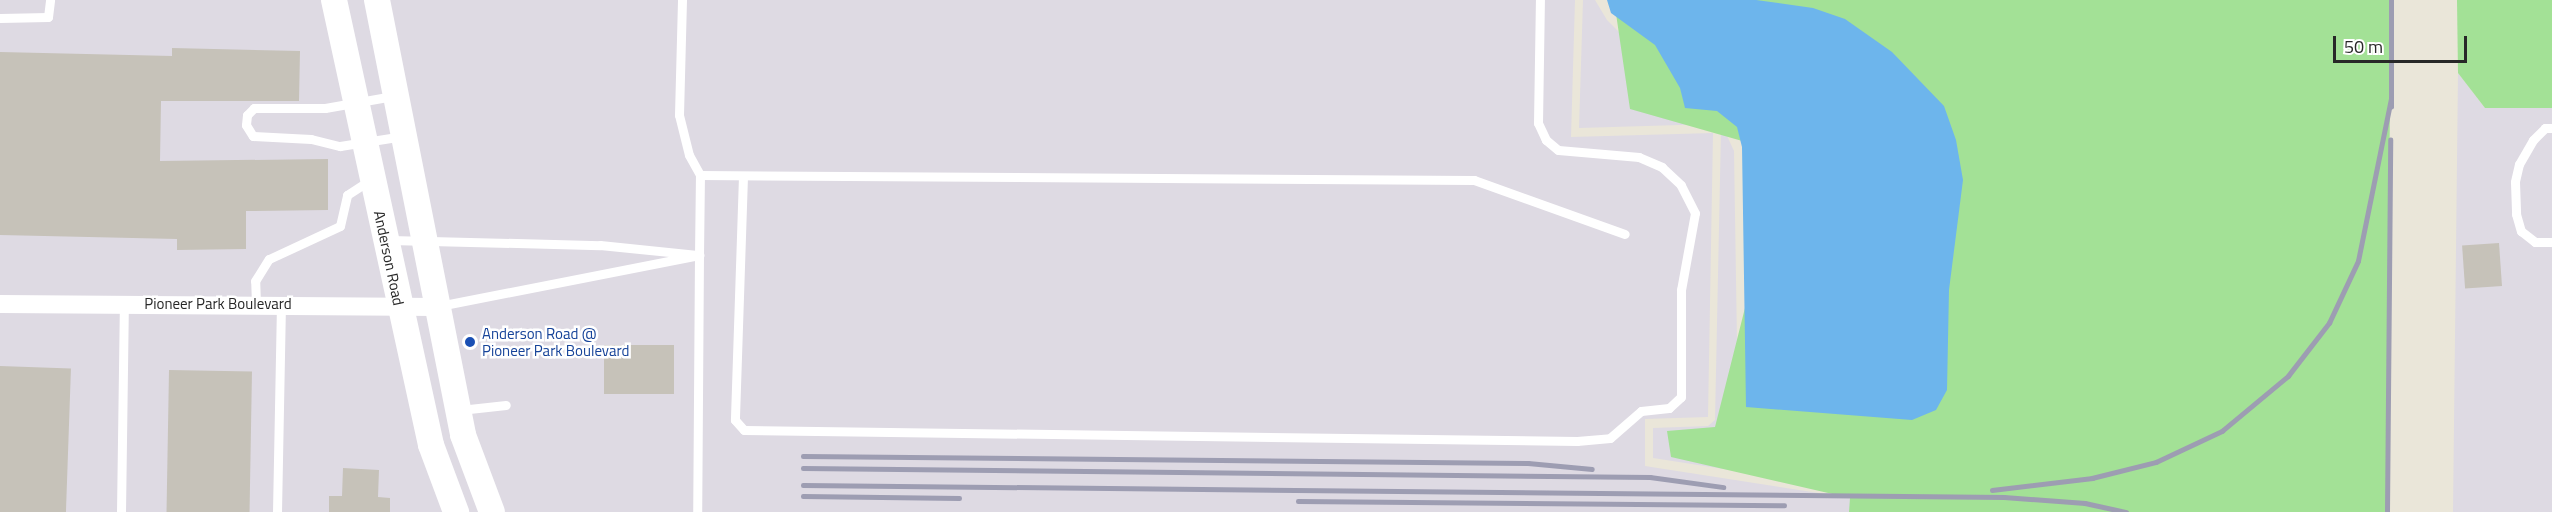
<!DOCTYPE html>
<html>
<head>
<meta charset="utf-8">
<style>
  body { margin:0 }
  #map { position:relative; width:2552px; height:512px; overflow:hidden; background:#eae6d9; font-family:"Titillium Web",sans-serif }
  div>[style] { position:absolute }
  .industrial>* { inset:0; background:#dedae3 }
  .green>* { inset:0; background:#a3e196 }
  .water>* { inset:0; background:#6db5ec }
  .building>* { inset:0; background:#c6c2b9; transform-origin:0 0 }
  .lane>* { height:9px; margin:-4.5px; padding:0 4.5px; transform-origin:4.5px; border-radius:4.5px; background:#fff }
  .street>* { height:18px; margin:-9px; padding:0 9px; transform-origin:9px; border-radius:9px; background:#fff }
  .secondary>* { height:26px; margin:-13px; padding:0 13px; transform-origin:13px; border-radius:13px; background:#fff }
  .rail>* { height:4.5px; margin:-2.25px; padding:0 2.25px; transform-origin:2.25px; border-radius:2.25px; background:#9d9db2 }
  .dots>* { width:16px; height:16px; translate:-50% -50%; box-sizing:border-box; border:3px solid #fff; border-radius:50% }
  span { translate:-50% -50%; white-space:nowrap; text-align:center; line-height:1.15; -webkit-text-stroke:5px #fff; paint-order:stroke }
  .street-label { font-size:15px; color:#282828 }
  .transit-label { font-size:15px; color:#164399 }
  .left { translate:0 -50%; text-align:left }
  .scale { position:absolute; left:2333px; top:36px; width:134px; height:27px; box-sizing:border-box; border:3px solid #282828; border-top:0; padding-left:8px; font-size:18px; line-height:21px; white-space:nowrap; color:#282828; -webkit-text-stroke:4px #fff; paint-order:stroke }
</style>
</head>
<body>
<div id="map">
  <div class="industrial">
    <i style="clip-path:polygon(0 0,1575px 0,1571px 137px,1713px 133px,1708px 417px,1645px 419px,1645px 466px,1851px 498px,1851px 512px,0 512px)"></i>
    <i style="clip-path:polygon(1583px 0,1595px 0,1607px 20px,1639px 52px,1723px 127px,1734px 151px,1738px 407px,1852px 489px,1653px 458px,1653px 428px,1708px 426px,1715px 420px,1721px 130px,1713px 124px,1579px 128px)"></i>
    <i style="clip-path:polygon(2458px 73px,2485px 108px,2552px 108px,2552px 512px,2453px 512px)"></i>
  </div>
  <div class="green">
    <i style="clip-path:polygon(1614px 0,2391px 0,2386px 512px,1849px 512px,1850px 498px,1671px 457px,1667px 431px,1715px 427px,1784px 153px,1630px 109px)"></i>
    <i style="clip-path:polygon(2457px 0,2552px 0,2552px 108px,2485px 108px,2458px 73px)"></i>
  </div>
  <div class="water">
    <i style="clip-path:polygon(1607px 0,1756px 0,1813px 8px,1845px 19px,1892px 52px,1944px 106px,1956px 140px,1963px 180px,1949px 290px,1947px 390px,1936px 410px,1912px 420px,1746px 407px,1742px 147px,1737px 127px,1717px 111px,1685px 108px,1680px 88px,1655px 45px,1611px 13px)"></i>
  </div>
  <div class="building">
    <i style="clip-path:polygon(172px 48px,300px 51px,299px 101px,161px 101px,160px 161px,328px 159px,328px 210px,246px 211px,246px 249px,177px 250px,177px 239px,0 235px,0 52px,172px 56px)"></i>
    <i style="left:2499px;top:243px;width:43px;height:37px;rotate:86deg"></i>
    <i style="left:604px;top:345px;width:70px;height:49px"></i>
    <i style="left:0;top:366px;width:71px;height:146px;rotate:2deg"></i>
    <i style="left:169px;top:370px;width:83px;height:142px;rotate:1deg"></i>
    <i style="clip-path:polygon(343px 468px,379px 470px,378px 497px,390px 498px,390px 512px,329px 512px,329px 496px,342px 496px)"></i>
  </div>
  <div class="lane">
    <i style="left:682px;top:0;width:115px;rotate:91.5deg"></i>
    <i style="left:679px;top:115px;width:41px;rotate:76deg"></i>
    <i style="left:689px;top:155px;width:23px;rotate:61deg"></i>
    <i style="left:0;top:18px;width:48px;rotate:-1.2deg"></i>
    <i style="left:48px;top:17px;width:17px;rotate:-83deg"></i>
    <i style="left:393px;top:96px;width:69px;rotate:170deg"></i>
    <i style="left:325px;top:108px;width:71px;rotate:180deg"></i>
    <i style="left:254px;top:108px;width:10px;rotate:135deg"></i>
    <i style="left:247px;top:115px;width:10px;rotate:96deg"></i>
    <i style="left:246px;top:125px;width:13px;rotate:58deg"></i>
    <i style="left:253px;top:136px;width:58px;rotate:3deg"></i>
    <i style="left:311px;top:139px;width:30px;rotate:14deg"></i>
    <i style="left:340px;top:146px;width:64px;rotate:-9deg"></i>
    <i style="left:2552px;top:128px;width:7px;rotate:180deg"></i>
    <i style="left:2545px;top:128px;width:17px;rotate:135deg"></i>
    <i style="left:2533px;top:140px;width:28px;rotate:120deg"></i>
    <i style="left:2519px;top:164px;width:18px;rotate:103deg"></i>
    <i style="left:2515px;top:182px;width:32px;rotate:88deg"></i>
    <i style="left:2516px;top:214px;width:18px;rotate:74deg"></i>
    <i style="left:2521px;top:231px;width:18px;rotate:38deg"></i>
    <i style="left:2535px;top:242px;width:17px"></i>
    <i style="left:743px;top:176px;width:244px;rotate:91.9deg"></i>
    <i style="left:735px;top:420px;width:13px;rotate:48deg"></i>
    <i style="left:744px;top:430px;width:833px;rotate:0.76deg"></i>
    <i style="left:1577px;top:441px;width:33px;rotate:-5deg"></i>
    <i style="left:1610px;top:438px;width:41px;rotate:-41.1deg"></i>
    <i style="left:1641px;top:411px;width:28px;rotate:-6deg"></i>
    <i style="left:1669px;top:408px;width:16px;rotate:-43deg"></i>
    <i style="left:1681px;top:397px;width:107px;rotate:-90deg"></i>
    <i style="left:1681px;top:290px;width:78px;rotate:-79.7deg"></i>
    <i style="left:1695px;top:213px;width:31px;rotate:-117deg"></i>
    <i style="left:1681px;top:185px;width:26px;rotate:-137deg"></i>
    <i style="left:1662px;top:167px;width:25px;rotate:-157deg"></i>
    <i style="left:1639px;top:157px;width:81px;rotate:-175.1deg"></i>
    <i style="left:1558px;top:150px;width:16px;rotate:-140deg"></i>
    <i style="left:1546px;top:140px;width:19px;rotate:-115deg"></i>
    <i style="left:1538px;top:123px;width:123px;rotate:-89.1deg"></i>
    <i style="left:390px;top:240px;width:210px;rotate:1.4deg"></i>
    <i style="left:600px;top:245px;width:100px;rotate:5.8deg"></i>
    <i style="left:699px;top:255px;width:80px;rotate:-89.3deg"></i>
    <i style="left:700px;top:175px;width:774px;rotate:0.37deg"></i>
    <i style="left:1474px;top:180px;width:160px;rotate:19.7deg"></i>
    <i style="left:256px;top:304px;width:23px;rotate:-92deg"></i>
    <i style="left:255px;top:281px;width:26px;rotate:-58deg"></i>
    <i style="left:269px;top:259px;width:78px;rotate:-24.9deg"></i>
    <i style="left:340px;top:226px;width:32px;rotate:-77deg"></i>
    <i style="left:347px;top:195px;width:27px;rotate:-33deg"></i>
    <i style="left:439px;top:306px;width:265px;rotate:-11.1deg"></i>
    <i style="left:699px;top:255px;width:257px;rotate:90.4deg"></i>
    <i style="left:460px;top:410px;width:46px;rotate:-6.2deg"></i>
    <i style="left:121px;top:512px;width:208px;rotate:-89.2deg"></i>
    <i style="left:277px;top:512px;width:208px;rotate:-88.9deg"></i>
  </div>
  <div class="street">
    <i style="left:0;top:304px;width:437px;rotate:0.4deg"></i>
  </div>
  <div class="secondary">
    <i style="left:334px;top:0;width:455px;rotate:77.7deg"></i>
    <i style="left:431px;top:445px;width:72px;rotate:69.5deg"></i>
    <i style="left:377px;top:0;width:443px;rotate:78.8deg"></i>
    <i style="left:463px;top:435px;width:82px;rotate:69.4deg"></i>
  </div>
  <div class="rail">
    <i style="left:2391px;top:107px;width:107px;rotate:-90deg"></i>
    <i style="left:803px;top:456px;width:725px;rotate:0.55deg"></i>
    <i style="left:1528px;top:463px;width:64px;rotate:5.4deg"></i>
    <i style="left:803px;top:468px;width:847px;rotate:0.61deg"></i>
    <i style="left:1650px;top:477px;width:74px;rotate:7.8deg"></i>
    <i style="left:803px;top:485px;width:1201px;rotate:0.57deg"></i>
    <i style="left:2004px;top:497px;width:81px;rotate:4.2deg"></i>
    <i style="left:2085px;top:503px;width:42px;rotate:12.4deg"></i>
    <i style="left:1992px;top:490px;width:101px;rotate:-6.8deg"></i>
    <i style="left:2092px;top:478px;width:66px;rotate:-14deg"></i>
    <i style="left:2156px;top:462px;width:73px;rotate:-25.2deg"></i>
    <i style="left:2222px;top:431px;width:86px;rotate:-39.8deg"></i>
    <i style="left:2288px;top:376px;width:67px;rotate:-52.3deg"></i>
    <i style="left:2329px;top:323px;width:68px;rotate:-64.9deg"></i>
    <i style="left:2358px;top:261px;width:165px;rotate:-78.5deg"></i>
    <i style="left:803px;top:496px;width:156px;rotate:0.7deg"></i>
    <i style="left:1298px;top:501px;width:486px;rotate:0.5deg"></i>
    <i style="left:2387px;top:512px;width:372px;rotate:-89.5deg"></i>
  </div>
  <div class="dots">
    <i style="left:470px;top:342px;background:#1a4fb4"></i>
  </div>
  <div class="street-label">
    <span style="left:389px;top:258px;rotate:78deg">Anderson Road</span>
    <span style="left:218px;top:304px">Pioneer Park Boulevard</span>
  </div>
  <div class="transit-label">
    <span class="left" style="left:482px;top:342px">Anderson Road @<br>Pioneer Park Boulevard</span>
  </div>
  <div class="scale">50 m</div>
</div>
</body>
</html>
